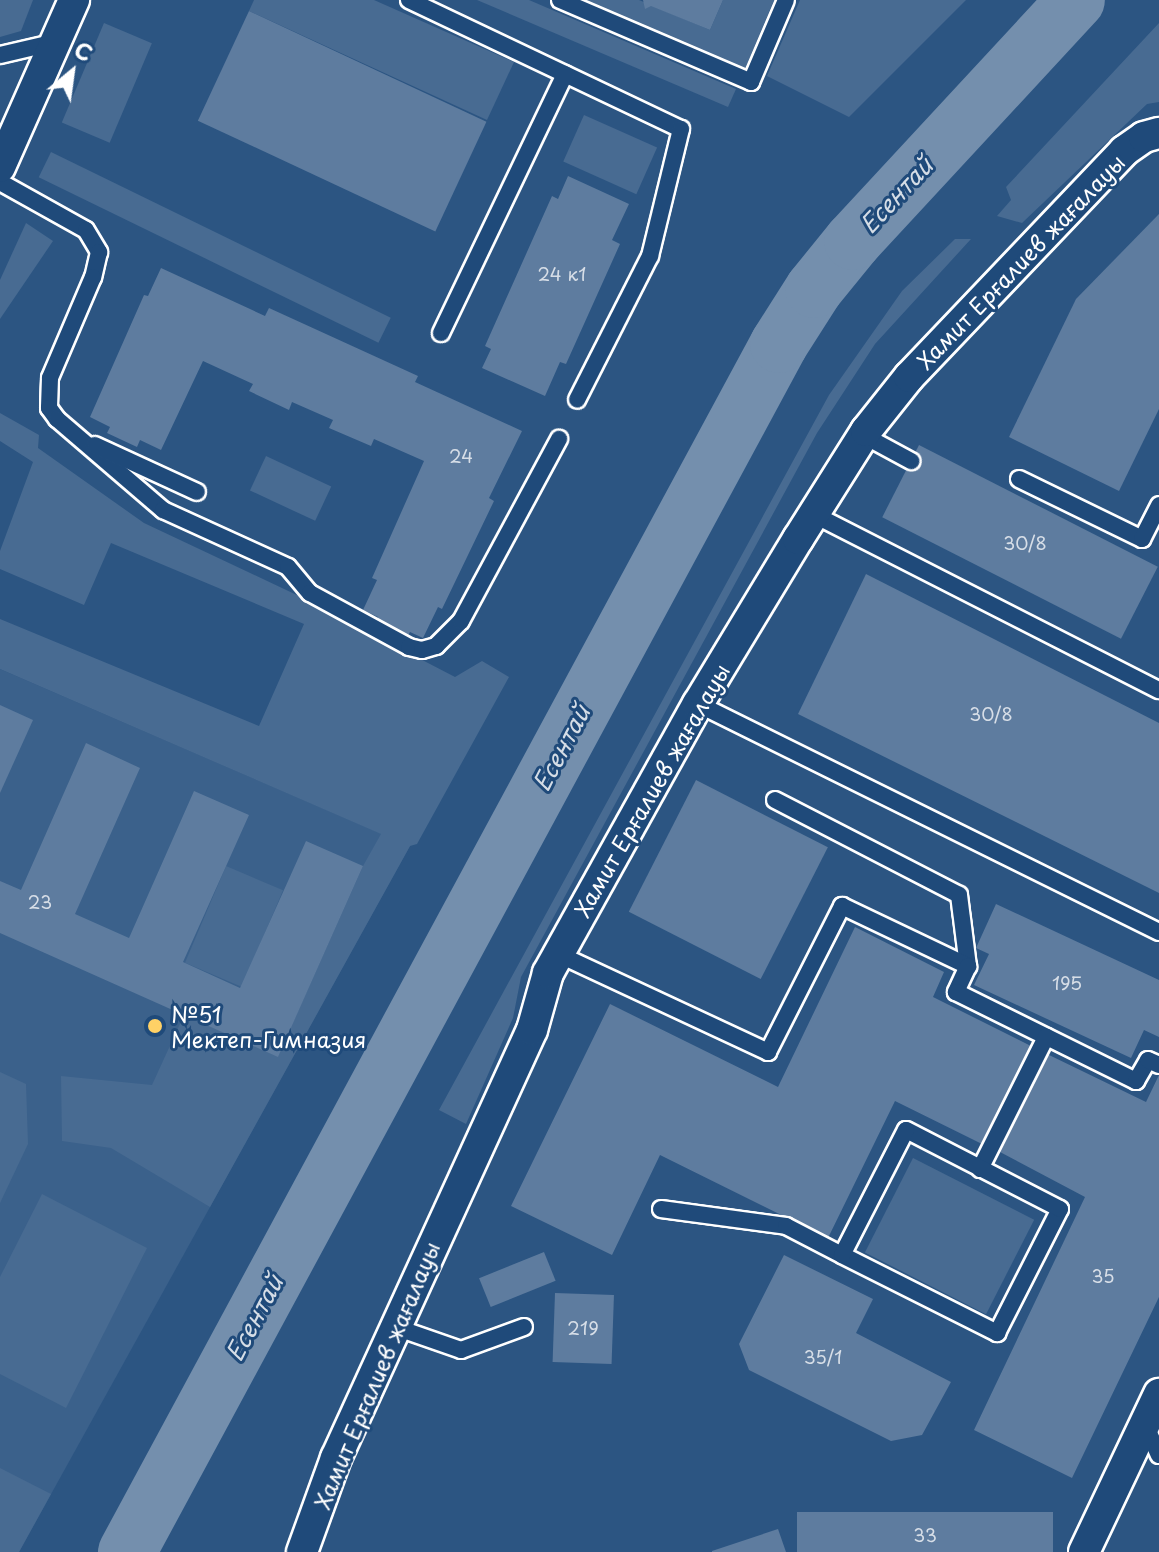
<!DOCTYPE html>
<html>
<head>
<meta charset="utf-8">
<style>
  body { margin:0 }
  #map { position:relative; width:1159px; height:1552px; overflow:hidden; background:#2c5582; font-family:"Playpen Sans",sans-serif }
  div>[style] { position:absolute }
  .built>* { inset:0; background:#3b618b }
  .green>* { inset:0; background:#486b92; transform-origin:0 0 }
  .river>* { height:58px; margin:-29px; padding:0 29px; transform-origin:29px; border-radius:29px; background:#748fad }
  .building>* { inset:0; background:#5e7c9f; transform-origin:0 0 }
  .roads { filter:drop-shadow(2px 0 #fff) drop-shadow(-2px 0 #fff) drop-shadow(0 2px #fff) drop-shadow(0 -2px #fff) }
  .service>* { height:16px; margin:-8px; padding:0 8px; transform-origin:8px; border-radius:8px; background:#1f4a7a }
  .minor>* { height:30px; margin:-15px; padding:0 15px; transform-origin:15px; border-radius:15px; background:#1f4a7a }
  .dots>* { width:22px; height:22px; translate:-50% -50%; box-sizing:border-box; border:4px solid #1f4a7a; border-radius:50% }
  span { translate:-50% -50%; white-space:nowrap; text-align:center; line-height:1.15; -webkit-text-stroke:6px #1f4a7a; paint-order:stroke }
  .number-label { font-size:18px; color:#d7dee7 }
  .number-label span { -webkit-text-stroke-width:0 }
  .street-label { font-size:22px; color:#fff }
  .poi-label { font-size:22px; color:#fff }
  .left { translate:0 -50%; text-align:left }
  .water-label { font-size:24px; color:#d5dde6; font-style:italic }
  .north { position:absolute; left:32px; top:32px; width:80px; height:80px; -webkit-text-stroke:6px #1f4a7a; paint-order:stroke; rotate:29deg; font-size:22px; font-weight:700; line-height:32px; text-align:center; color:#fff }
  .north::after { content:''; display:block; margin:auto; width:28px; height:36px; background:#fff; clip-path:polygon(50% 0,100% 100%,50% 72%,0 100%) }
</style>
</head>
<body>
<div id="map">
  <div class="built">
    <i style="clip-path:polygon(0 669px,410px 846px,19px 1552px,0 1552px)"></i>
  </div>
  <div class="green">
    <i style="clip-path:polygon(0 0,33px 0,21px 31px,0 37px)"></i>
    <i style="clip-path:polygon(254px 0,374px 0,514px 62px,487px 120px,249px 11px)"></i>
    <i style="clip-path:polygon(477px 0,529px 0,736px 89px,728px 107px)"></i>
    <i style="clip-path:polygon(583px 0,639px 0,710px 30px,723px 0,774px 0,745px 69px)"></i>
    <i style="clip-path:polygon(800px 0,966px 0,849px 117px,767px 76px)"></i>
    <i style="left:104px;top:23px;width:52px;height:108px;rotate:23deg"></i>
    <i style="clip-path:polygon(1159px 23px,1159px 102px,1147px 104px,1022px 223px,997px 216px,1011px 200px,1006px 187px)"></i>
    <i style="left:584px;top:115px;width:80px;height:51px;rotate:24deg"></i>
    <i style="left:51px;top:152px;width:378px;height:28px;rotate:26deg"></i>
    <i style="clip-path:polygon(26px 223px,53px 241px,0 319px,0 280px)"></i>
    <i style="clip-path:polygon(955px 239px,971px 239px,875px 344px,817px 433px,521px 977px,513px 1018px,466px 1124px,439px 1110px,829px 395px,902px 291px)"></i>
    <i style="clip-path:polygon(0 413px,39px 435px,38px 448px,144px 523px,301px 597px,455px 677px,482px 661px,509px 677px,417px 844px,410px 846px,210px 1207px,111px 1148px,62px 1141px,61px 1076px,152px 1085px,184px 1015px,278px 1056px,363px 866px,381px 834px,0 669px,0 619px,259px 726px,304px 624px,111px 543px,84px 605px,0 569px,0 551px,33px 462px,0 441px)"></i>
    <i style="left:266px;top:456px;width:72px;height:38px;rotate:25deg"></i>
    <i style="left:226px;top:866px;width:62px;height:105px;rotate:23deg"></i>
    <i style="clip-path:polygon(0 1072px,26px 1084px,28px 1144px,0 1203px)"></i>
    <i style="left:913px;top:1158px;width:136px;height:106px;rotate:27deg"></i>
    <i style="clip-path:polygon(42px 1194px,147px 1248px,66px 1408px,0 1374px,0 1277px)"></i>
    <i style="clip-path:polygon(0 1468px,51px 1494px,19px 1552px,0 1552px)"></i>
  </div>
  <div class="river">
    <i style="left:127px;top:1552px;width:1373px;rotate:-61.64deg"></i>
    <i style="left:779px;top:344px;width:65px;rotate:-57.5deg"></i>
    <i style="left:814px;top:289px;width:62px;rotate:-50.9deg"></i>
    <i style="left:853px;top:241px;width:328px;rotate:-47.2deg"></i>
  </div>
  <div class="building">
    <i style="clip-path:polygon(643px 0,723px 0,710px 30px,651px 6px,645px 9px)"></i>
    <i style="left:249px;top:11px;width:262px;height:121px;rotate:25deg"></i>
    <i style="clip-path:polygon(568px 176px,629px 204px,612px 240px,620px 244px,566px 364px,560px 362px,545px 396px,482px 368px,491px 349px,485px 346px,552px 196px,558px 199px)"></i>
    <i style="clip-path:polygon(1159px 214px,1159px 409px,1119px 491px,1009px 437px,1076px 299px)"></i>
    <i style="clip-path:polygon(161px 268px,265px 316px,269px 308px,418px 376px,415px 382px,522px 431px,489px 498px,494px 501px,442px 609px,438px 607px,423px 638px,410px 632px,407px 637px,376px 622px,378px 617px,363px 610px,377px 580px,372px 578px,424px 461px,374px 439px,371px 446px,329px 428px,333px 420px,292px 402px,289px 410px,249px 391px,253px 384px,203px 361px,161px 450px,140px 440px,137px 447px,107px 433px,110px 427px,90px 417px,144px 295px,148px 296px)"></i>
    <i style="left:919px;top:445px;width:268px;height:81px;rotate:27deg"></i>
    <i style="clip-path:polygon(866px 574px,1159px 723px,1159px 893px,798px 714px)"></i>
    <i style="clip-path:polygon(0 705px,33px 720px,0 793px)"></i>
    <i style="clip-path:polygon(86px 743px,140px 768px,75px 914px,129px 938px,194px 791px,249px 815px,183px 962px,240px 988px,306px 841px,363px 866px,278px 1057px,0 933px,0 881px,21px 890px)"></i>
    <i style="left:696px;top:780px;width:148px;height:148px;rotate:27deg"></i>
    <i style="clip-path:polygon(996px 904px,1159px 980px,1159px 1037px,1144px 1030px,1131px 1058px,974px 985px,989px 954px,976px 948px)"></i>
    <i style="clip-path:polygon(855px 927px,944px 972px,933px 997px,1031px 1046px,982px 1144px,895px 1101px,828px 1238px,660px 1155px,612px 1255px,511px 1206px,610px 1004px,778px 1087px)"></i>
    <i style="clip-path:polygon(1047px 1054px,1146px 1102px,1159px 1075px,1159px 1297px,1072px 1478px,974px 1430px,1085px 1197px,1000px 1152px)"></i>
    <i style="left:544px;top:1252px;width:31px;height:70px;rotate:68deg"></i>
    <i style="clip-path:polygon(784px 1255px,873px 1299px,856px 1333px,951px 1382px,922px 1435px,891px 1441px,749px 1370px,739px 1344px)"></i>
    <i style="left:555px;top:1293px;width:59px;height:69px;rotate:2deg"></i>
    <i style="left:1053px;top:1512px;width:40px;height:256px;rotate:90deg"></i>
    <i style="clip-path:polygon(778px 1529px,786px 1552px,712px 1552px,712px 1551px)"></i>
  </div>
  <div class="roads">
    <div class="service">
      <i style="left:409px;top:0;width:301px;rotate:25.4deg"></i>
      <i style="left:681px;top:129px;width:131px;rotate:103.7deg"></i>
      <i style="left:650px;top:256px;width:161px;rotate:116.9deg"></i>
      <i style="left:560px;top:0;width:208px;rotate:23.2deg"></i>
      <i style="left:751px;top:82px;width:89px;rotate:-66.9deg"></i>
      <i style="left:0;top:55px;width:57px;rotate:-13.1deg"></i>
      <i style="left:0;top:182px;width:98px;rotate:29.2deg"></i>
      <i style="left:86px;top:230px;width:26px;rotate:59deg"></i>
      <i style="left:99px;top:252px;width:26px;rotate:103deg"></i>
      <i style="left:93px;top:277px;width:110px;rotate:113.1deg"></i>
      <i style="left:50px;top:378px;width:30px;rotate:92deg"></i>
      <i style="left:49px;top:408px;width:14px;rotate:54deg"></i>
      <i style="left:57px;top:419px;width:140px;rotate:40.6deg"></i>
      <i style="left:163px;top:510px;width:137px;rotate:24.5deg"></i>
      <i style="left:288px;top:567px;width:34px;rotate:50deg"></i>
      <i style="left:310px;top:593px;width:113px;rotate:28.6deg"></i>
      <i style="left:409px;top:647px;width:13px;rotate:13deg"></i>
      <i style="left:422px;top:650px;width:15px;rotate:-16deg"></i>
      <i style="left:436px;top:646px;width:35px;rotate:-45deg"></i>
      <i style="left:461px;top:621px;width:207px;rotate:-61.7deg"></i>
      <i style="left:441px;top:333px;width:287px;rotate:-64.4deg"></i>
      <i style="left:863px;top:435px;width:55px;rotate:28.4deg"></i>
      <i style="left:95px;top:445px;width:112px;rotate:24.7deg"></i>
      <i style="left:1019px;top:479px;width:137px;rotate:26deg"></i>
      <i style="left:1142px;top:539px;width:38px;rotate:-63deg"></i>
      <i style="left:813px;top:514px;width:388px;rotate:27deg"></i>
      <i style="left:698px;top:704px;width:514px;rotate:26.32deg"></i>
      <i style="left:775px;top:800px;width:207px;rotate:27.3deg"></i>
      <i style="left:959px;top:895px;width:72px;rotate:82.8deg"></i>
      <i style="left:558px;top:954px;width:232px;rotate:25deg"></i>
      <i style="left:768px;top:1052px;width:164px;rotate:-63.1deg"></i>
      <i style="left:842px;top:906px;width:140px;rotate:25.5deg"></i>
      <i style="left:968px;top:966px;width:29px;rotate:115deg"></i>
      <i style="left:956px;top:992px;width:201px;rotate:26.3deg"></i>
      <i style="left:1136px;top:1081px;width:24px;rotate:-60deg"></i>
      <i style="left:1148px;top:1060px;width:12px;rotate:24deg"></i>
      <i style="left:980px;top:1169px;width:148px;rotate:-63.4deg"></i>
      <i style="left:661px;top:1209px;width:126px;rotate:7.7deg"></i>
      <i style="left:786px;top:1226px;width:63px;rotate:27.4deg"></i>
      <i style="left:842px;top:1255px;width:174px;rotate:26.7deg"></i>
      <i style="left:997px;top:1333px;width:139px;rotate:-63.1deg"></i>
      <i style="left:1060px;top:1209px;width:173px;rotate:-152.8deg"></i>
      <i style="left:906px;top:1130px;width:140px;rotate:117.1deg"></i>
      <i style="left:395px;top:1327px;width:70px;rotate:19.2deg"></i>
      <i style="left:461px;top:1350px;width:67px;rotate:-20.1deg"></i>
      <i style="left:1145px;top:1424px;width:34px;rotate:66deg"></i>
    </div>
    <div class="minor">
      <i style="left:0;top:167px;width:183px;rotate:-66.1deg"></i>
      <i style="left:302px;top:1552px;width:100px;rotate:-70.1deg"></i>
      <i style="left:336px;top:1458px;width:471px;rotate:-65.4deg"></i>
      <i style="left:532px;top:1030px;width:59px;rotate:-74.3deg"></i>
      <i style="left:548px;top:973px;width:308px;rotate:-60.9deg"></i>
      <i style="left:698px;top:704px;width:193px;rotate:-58.8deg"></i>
      <i style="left:798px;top:539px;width:128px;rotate:-57.8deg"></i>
      <i style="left:866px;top:431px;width:69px;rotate:-51.5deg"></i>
      <i style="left:909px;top:377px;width:312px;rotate:-46.4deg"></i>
      <i style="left:1124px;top:151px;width:24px;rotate:-35deg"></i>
      <i style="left:1144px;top:137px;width:16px;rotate:-15deg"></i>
      <i style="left:1084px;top:1552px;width:175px;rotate:-64.6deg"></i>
    </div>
  </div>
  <div class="dots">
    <i style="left:155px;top:1026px;background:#ffd166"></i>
  </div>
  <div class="number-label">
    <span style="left:562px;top:274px">24 к1</span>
    <span style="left:461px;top:456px">24</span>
    <span style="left:1025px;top:543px">30/8</span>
    <span style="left:991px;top:714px">30/8</span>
    <span style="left:40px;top:902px">23</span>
    <span style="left:1067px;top:983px">195</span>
    <span style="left:1103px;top:1276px">35</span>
    <span style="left:583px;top:1328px">219</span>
    <span style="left:823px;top:1357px">35/1</span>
    <span style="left:925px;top:1535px">33</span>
  </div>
  <div class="street-label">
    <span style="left:1020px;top:261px;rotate:-46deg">Хамит Ерғалиев жағалауы</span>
    <span style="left:651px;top:790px;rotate:-60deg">Хамит Ерғалиев жағалауы</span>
    <span style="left:376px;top:1375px;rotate:-67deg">Хамит Ерғалиев жағалауы</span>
  </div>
  <div class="poi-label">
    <span class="left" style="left:171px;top:1026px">№51<br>Мектеп-Гимназия</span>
  </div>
  <div class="water-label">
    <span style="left:896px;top:195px;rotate:-47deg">Есентай</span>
    <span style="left:561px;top:748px;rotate:-62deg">Есентай</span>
    <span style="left:254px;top:1318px;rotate:-62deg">Есентай</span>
  </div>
  <div class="north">С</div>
</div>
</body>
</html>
